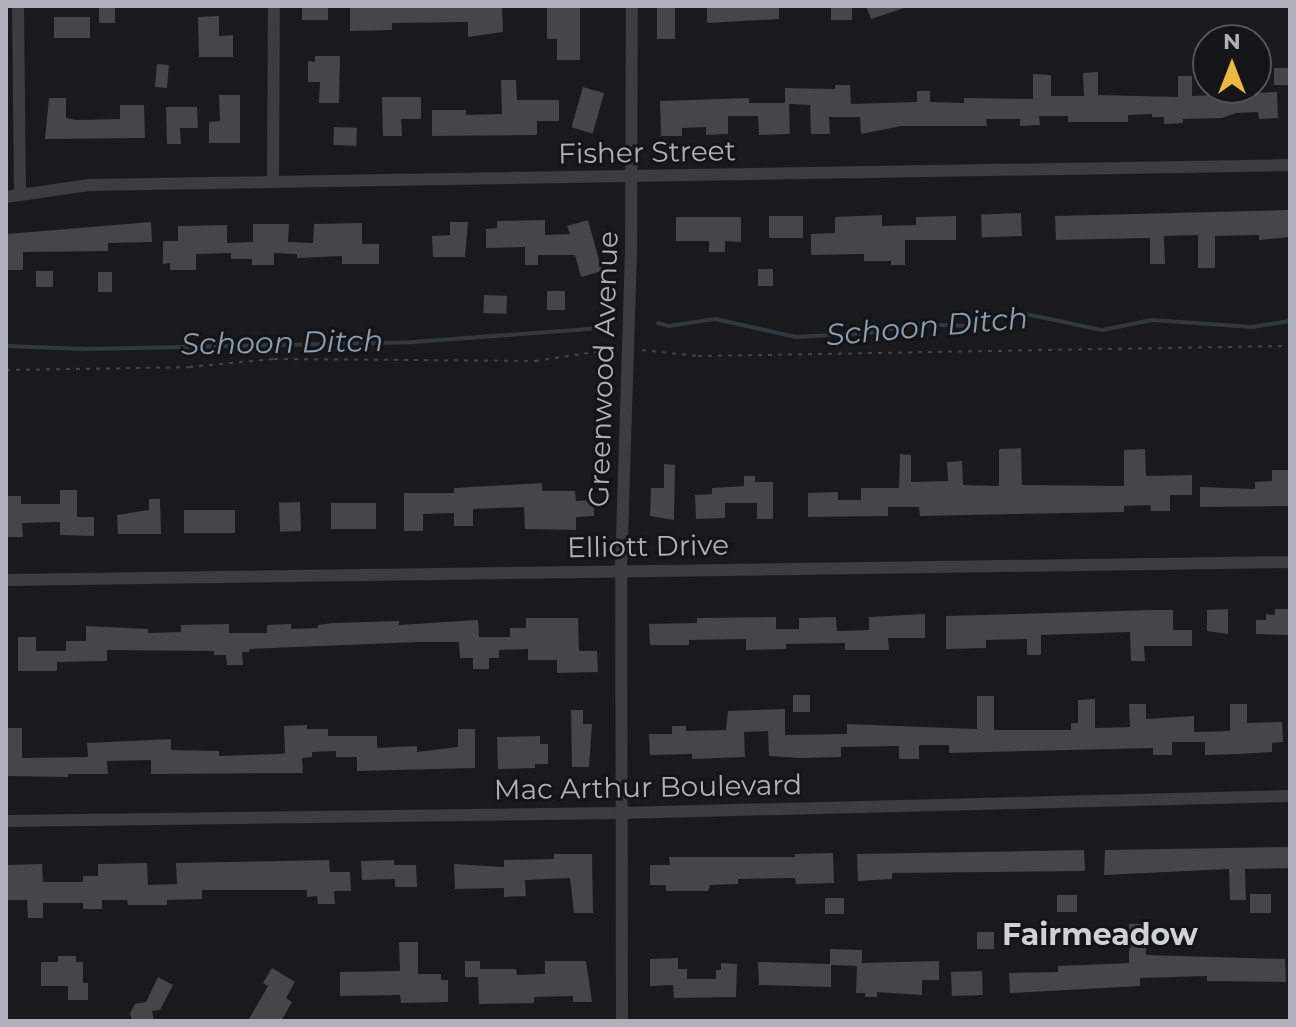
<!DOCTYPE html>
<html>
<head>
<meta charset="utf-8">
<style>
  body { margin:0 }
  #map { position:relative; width:1296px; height:1027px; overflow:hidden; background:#1a1a1d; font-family:Montserrat,sans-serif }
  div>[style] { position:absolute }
  .stream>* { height:4px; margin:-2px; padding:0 2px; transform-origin:2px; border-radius:2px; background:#303941 }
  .building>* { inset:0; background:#45454a; transform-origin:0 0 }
  .path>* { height:2px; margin-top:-1px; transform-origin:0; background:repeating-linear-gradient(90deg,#424348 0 4px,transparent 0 10px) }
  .minor>* { height:12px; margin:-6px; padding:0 6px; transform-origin:6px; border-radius:6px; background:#3c3c41 }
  span { translate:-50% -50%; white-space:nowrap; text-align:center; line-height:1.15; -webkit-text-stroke:6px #151518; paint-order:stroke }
  .street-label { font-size:28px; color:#aeb1bb }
  .water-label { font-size:30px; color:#879eb4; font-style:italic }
  .neighbourhood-label { font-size:30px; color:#ced1d8; font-weight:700 }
  .frame { position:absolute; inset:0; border:8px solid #aeb1bb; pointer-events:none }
  .north { position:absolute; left:1192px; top:24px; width:80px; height:80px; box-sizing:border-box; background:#151518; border:2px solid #525359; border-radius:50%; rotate:0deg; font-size:22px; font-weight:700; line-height:32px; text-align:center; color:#aeb1bb }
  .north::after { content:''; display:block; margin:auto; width:28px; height:36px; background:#ecb843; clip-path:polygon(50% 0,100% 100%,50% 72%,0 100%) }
</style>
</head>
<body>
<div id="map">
  <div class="stream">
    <i style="left:658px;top:323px;width:11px;rotate:15deg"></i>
    <i style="left:669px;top:326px;width:47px;rotate:-8.7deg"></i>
    <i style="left:715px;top:319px;width:83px;rotate:12.5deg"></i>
    <i style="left:796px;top:337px;width:73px;rotate:-3.1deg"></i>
    <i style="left:869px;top:333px;width:49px;rotate:-10.6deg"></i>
    <i style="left:917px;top:324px;width:48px;rotate:2.4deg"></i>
    <i style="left:965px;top:326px;width:17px;rotate:-28deg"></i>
    <i style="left:980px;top:318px;width:46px;rotate:-5deg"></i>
    <i style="left:1026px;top:314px;width:78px;rotate:11.9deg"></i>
    <i style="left:1102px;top:330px;width:51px;rotate:-11.3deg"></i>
    <i style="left:1152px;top:320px;width:100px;rotate:4deg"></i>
    <i style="left:1252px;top:327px;width:38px;rotate:-9deg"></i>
    <i style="left:6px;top:346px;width:80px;rotate:2.1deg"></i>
    <i style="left:86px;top:349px;width:327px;rotate:-1.2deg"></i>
    <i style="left:413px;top:342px;width:193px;rotate:-4.2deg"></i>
  </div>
  <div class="building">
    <i style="left:99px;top:6px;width:16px;height:17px"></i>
    <i style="left:302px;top:6px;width:26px;height:14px"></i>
    <i style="clip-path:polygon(350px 6px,502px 6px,503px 32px,468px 37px,468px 22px,392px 23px,392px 30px,350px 31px)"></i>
    <i style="clip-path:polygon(547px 6px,580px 6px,580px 60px,557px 60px,557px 39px,547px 39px)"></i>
    <i style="left:657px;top:6px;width:18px;height:33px"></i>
    <i style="clip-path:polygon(707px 6px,779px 6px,779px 19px,707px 23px)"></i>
    <i style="left:831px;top:6px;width:21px;height:14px"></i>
    <i style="clip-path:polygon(866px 6px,904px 6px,904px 8px,871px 19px)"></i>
    <i style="clip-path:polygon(219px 16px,219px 36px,233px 35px,233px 57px,199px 57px,198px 17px)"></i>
    <i style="left:54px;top:17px;width:36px;height:21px"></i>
    <i style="clip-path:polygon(315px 56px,340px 56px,339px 103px,319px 103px,320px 82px,308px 82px,308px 61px,315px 62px)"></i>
    <i style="left:157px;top:64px;width:12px;height:23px;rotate:5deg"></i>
    <i style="left:1288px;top:68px;width:17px;height:14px;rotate:90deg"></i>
    <i style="clip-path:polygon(1098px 72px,1098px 95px,1178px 97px,1178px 76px,1192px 76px,1192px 96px,1277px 92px,1278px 118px,1259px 119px,1258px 112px,1236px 113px,1222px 118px,1183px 119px,1183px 123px,1164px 124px,1164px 117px,1152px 117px,1152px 114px,1128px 115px,1128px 122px,1068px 122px,1068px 116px,1039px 116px,1040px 125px,1020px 126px,1020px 119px,986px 119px,987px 126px,901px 126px,861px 134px,860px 117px,829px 117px,830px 134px,811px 134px,810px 105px,789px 104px,790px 134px,759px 135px,758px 116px,728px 116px,728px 134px,706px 135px,706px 127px,682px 128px,682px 136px,661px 136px,660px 101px,749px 98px,749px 103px,785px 103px,785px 88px,835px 89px,835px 85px,850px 85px,851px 104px,917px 102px,917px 91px,930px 91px,930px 102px,964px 103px,964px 98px,1033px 99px,1033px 74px,1051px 75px,1051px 96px,1084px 96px,1083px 73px)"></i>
    <i style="clip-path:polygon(501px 80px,516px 80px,517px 100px,559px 100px,559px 121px,537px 121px,537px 135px,432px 136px,432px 110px,466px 110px,466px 115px,502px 114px)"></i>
    <i style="left:583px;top:87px;width:22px;height:42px;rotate:16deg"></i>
    <i style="clip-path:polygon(219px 95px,240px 95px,240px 143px,209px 143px,209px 122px,220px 121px)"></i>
    <i style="clip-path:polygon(382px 97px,421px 97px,421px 119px,401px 119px,402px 136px,383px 136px)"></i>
    <i style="clip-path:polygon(49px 98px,66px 98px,66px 118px,76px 120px,120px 119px,120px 105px,144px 105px,145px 138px,45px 139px)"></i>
    <i style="clip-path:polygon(166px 107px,197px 107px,198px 128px,180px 128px,181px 144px,167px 144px)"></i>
    <i style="left:334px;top:127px;width:23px;height:18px;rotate:2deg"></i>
    <i style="clip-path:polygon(1288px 210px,1289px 237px,1259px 240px,1259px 235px,1215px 236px,1215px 268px,1198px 268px,1198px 235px,1164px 236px,1165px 264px,1150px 264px,1150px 238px,1056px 240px,1055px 216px)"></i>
    <i style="left:1021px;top:213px;width:23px;height:40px;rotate:88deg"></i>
    <i style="clip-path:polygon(882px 215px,882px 226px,916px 225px,916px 217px,956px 216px,956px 240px,905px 240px,905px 265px,891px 265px,891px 261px,864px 261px,864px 254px,811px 255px,811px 234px,835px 233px,835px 217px)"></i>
    <i style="left:769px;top:216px;width:34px;height:22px"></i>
    <i style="clip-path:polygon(676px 217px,741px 217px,741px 242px,725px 241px,725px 252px,709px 252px,709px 241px,676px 241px)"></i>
    <i style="clip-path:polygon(545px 220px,545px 235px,570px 234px,567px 226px,588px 220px,602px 271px,581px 277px,575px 255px,538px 255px,538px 265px,525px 265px,525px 247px,486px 248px,486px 229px,497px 228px,497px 221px)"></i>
    <i style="clip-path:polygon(151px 222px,152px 242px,108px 243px,108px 251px,23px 252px,23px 270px,6px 270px,7px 234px)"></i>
    <i style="clip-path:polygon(450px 222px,468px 222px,465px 257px,433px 257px,432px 236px,450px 235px)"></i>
    <i style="clip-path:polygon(362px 223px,362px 244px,379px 244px,379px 264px,342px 264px,342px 256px,297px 258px,297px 254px,274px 253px,274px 265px,252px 265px,252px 259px,231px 259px,231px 253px,196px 254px,196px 270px,170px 270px,170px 263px,163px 264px,163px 241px,178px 241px,178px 226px,227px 225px,227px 243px,253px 242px,253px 224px,289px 224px,288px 242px,313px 243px,314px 224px)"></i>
    <i style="left:758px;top:269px;width:15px;height:17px"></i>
    <i style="left:36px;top:271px;width:17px;height:16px"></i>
    <i style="left:98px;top:272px;width:14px;height:20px"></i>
    <i style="left:547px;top:291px;width:18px;height:19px"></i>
    <i style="left:484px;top:295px;width:23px;height:18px;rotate:2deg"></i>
    <i style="clip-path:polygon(1021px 448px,1022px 485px,1124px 486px,1124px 450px,1145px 449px,1146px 476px,1192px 475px,1192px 495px,1170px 495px,1170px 511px,1151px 511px,1150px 505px,1124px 506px,1124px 512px,920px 516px,919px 507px,888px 507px,888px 516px,808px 517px,808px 493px,838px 492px,838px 500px,861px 500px,861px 488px,899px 488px,900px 454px,911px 455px,911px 482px,948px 481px,947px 462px,962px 461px,963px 485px,999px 486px,999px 449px)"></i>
    <i style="clip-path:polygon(664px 464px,675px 465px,674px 520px,650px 516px,651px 488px,664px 488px)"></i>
    <i style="clip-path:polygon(1272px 470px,1290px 470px,1290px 506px,1200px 507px,1200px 487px,1255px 489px,1255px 482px,1272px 481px)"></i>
    <i style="clip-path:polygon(744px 476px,755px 476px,755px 482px,773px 482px,773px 519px,757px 519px,757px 503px,725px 503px,725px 518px,696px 519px,695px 495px,712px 494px,712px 488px,744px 486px)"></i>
    <i style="clip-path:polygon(542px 483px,542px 491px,575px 491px,576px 501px,594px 500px,594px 516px,576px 517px,576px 530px,525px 529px,524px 507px,473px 509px,473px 526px,454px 526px,454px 513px,423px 514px,423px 531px,404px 531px,404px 493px,454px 493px,454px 488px)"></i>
    <i style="clip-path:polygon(60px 490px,77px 490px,77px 517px,94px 517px,94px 536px,60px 535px,60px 522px,22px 523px,23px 537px,6px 537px,6px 496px,21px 496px,21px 504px,60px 504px)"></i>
    <i style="clip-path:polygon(149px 499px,160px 499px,161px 534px,118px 534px,117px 515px,149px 510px)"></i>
    <i style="left:300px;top:502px;width:29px;height:21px;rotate:88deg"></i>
    <i style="left:376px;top:503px;width:26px;height:45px;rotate:90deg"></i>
    <i style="left:235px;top:510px;width:23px;height:51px;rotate:90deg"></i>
    <i style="clip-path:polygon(1228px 609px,1228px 634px,1207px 631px,1207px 610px)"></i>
    <i style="clip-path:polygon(1275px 609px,1290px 609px,1290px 635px,1256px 634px,1256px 620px,1266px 620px,1266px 614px,1275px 615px)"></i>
    <i style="clip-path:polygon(1154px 610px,1173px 610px,1173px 630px,1192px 630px,1192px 646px,1144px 646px,1145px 661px,1131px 661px,1130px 632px,1041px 635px,1041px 655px,1027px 655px,1027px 639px,986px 640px,986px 648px,946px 649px,946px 616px)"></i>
    <i style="clip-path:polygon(925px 614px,925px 638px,888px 638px,889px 650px,845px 650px,845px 643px,786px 644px,786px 649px,746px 650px,746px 639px,689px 640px,689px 645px,650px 645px,649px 624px,697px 623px,697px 618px,776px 617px,776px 629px,799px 629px,799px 618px,836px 617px,837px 631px,869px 630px,869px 617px)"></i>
    <i style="clip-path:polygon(526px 618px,578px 618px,579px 651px,597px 651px,598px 672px,557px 673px,557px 660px,528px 660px,528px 649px,499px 650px,499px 658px,489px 658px,489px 669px,473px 669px,473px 658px,460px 658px,459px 642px,418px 642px,249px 649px,249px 652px,242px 652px,243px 665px,227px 665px,226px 655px,214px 655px,214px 651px,107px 650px,107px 661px,57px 662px,57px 671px,18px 671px,18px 637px,36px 637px,36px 651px,66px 651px,66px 641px,86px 641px,86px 626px,148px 629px,148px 633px,181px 632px,181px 625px,229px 624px,229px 633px,267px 633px,267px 625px,291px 624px,291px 629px,318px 628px,318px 625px,333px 623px,399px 621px,399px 625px,478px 620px,479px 637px,510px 637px,510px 628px,526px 628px)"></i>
    <i style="left:793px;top:695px;width:17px;height:17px"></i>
    <i style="clip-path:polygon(977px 696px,994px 696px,994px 730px,1071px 730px,1071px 723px,1078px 723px,1078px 700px,1095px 699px,1095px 728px,1130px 727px,1129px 704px,1146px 704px,1146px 719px,1194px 716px,1194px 732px,1230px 731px,1230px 704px,1247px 704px,1247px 723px,1282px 722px,1283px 742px,1272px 743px,1272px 752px,1240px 754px,1205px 755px,1205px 742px,1172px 742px,1172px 755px,1153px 755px,1153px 748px,949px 753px,949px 745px,919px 745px,919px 759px,899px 759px,899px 746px,841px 747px,841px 757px,800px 758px,769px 756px,768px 731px,744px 732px,745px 757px,692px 759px,692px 754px,650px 755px,649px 734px,672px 734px,672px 726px,686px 726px,686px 731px,726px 730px,728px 711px,785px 709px,785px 735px,847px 734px,847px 724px,977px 729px)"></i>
    <i style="clip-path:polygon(571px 710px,583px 710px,583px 724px,592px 724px,589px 767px,572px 767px)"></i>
    <i style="clip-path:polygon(307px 725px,307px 729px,328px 729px,328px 736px,377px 736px,377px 748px,417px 746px,417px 752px,458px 747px,458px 729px,475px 729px,475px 768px,357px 771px,357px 757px,336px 757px,336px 751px,312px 752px,312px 757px,302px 758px,303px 773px,151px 774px,151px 760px,107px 761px,108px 774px,68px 774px,68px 777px,6px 776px,6px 728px,22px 728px,22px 758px,88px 757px,87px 743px,171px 739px,171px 750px,219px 751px,219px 756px,281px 754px,285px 753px,284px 726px)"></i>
    <i style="clip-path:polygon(540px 736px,540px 744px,548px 744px,548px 764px,535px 764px,535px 768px,498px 769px,497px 737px)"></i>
    <i style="clip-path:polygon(1290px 847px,1290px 868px,1245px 869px,1246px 900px,1230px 900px,1229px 869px,1104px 875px,1105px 850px)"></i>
    <i style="clip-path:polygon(1084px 850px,1085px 871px,892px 873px,892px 879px,858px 881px,857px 854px)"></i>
    <i style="clip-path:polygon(833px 853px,834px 883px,796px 884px,795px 878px,738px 879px,738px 884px,710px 885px,708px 891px,666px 891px,666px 885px,650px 885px,650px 865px,670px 865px,669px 857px,795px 857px,795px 854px)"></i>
    <i style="clip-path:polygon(554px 854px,592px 854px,593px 913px,574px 913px,570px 878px,525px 880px,526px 896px,504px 897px,504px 888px,455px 889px,454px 864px,504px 867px,504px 860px,554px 859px)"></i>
    <i style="clip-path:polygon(329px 860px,330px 872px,350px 872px,351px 891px,334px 891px,335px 904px,318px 904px,317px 896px,307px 897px,307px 890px,202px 890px,202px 899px,167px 900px,167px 905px,128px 905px,127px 900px,102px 900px,102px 909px,83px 909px,83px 903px,43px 903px,43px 918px,28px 918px,27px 900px,6px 900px,6px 865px,42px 864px,43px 882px,83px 882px,83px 876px,98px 876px,98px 864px,147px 863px,148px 885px,177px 884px,176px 863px)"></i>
    <i style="clip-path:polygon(394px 860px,394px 865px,416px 865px,417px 887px,395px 887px,395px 879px,362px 880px,361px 861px)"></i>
    <i style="left:1250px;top:894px;width:21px;height:19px"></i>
    <i style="left:1077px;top:895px;width:17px;height:20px;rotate:90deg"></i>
    <i style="left:825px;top:898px;width:19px;height:16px"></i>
    <i style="clip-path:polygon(1129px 924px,1146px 924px,1146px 955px,1285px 959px,1286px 982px,1207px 981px,1207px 976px,1140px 978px,1140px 986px,1010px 993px,1009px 973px,1058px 972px,1058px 966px,1129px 963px)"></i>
    <i style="left:977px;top:932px;width:17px;height:17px"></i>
    <i style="clip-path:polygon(399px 942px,418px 942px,418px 974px,441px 974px,441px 980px,448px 980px,448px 1002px,401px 1003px,400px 995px,340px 996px,340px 972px,400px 971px)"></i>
    <i style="clip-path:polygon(830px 949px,862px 950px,862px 963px,939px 961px,939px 980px,922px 980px,922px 995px,877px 992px,877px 997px,865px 997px,865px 993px,856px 993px,857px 966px,831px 965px,831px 987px,759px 985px,758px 962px,830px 964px)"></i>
    <i style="clip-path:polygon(58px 956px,76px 956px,76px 962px,83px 962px,83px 983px,88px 983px,88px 1000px,68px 1000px,68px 986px,41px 986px,41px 962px,58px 962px)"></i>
    <i style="clip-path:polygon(678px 958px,678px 969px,687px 969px,687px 979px,716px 979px,716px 970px,721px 970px,721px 963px,737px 964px,736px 997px,674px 998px,673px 985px,650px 986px,650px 959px)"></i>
    <i style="clip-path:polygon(465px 961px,480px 961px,480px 969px,516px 969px,517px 975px,545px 974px,545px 961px,586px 961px,592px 1002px,573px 1002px,573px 996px,534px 997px,534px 1003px,479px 1004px,478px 977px,465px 977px)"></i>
    <i style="clip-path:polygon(272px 968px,295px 982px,286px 998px,292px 1002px,281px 1021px,248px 1021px,268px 986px,263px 983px)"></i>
    <i style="left:982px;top:971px;width:24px;height:31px;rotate:88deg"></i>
    <i style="clip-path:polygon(158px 977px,173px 985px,160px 1010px,152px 1011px,154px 1021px,132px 1021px,130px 1013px,135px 1004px,146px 1002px)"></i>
  </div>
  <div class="path">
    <i style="left:642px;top:350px;width:56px;rotate:6.1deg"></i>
    <i style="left:698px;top:356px;width:592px;rotate:-0.97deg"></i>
    <i style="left:6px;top:370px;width:183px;rotate:-0.9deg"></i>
    <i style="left:189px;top:367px;width:85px;rotate:-5.4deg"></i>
    <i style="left:274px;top:359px;width:261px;rotate:0.4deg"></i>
    <i style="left:535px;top:361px;width:81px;rotate:-8.5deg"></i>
  </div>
  <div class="minor">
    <i style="left:18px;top:6px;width:188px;rotate:89.4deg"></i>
    <i style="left:273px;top:181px;width:175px;rotate:-89.7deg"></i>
    <i style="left:6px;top:197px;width:84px;rotate:-8.2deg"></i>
    <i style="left:89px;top:185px;width:1201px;rotate:-0.95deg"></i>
    <i style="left:6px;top:580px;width:1284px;rotate:-0.8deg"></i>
    <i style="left:6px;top:821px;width:615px;rotate:-0.75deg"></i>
    <i style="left:621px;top:813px;width:669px;rotate:-1.46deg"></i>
    <i style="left:622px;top:1021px;width:451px;rotate:-90.1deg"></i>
    <i style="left:621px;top:570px;width:314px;rotate:-88.2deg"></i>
    <i style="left:631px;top:256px;width:250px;rotate:-89.8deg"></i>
  </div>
  <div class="street-label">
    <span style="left:647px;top:152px;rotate:-1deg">Fisher Street</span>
    <span style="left:603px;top:369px;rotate:-88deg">Greenwood Avenue</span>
    <span style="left:648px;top:546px;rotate:-1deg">Elliott Drive</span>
    <span style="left:648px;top:787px;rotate:-1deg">Mac Arthur Boulevard</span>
  </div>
  <div class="water-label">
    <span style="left:927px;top:327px;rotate:-5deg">Schoon Ditch</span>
    <span style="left:282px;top:343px;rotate:-1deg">Schoon Ditch</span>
  </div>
  <div class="neighbourhood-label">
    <span style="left:1100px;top:935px">Fairmeadow</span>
  </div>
  <div class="frame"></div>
  <div class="north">N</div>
</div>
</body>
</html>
